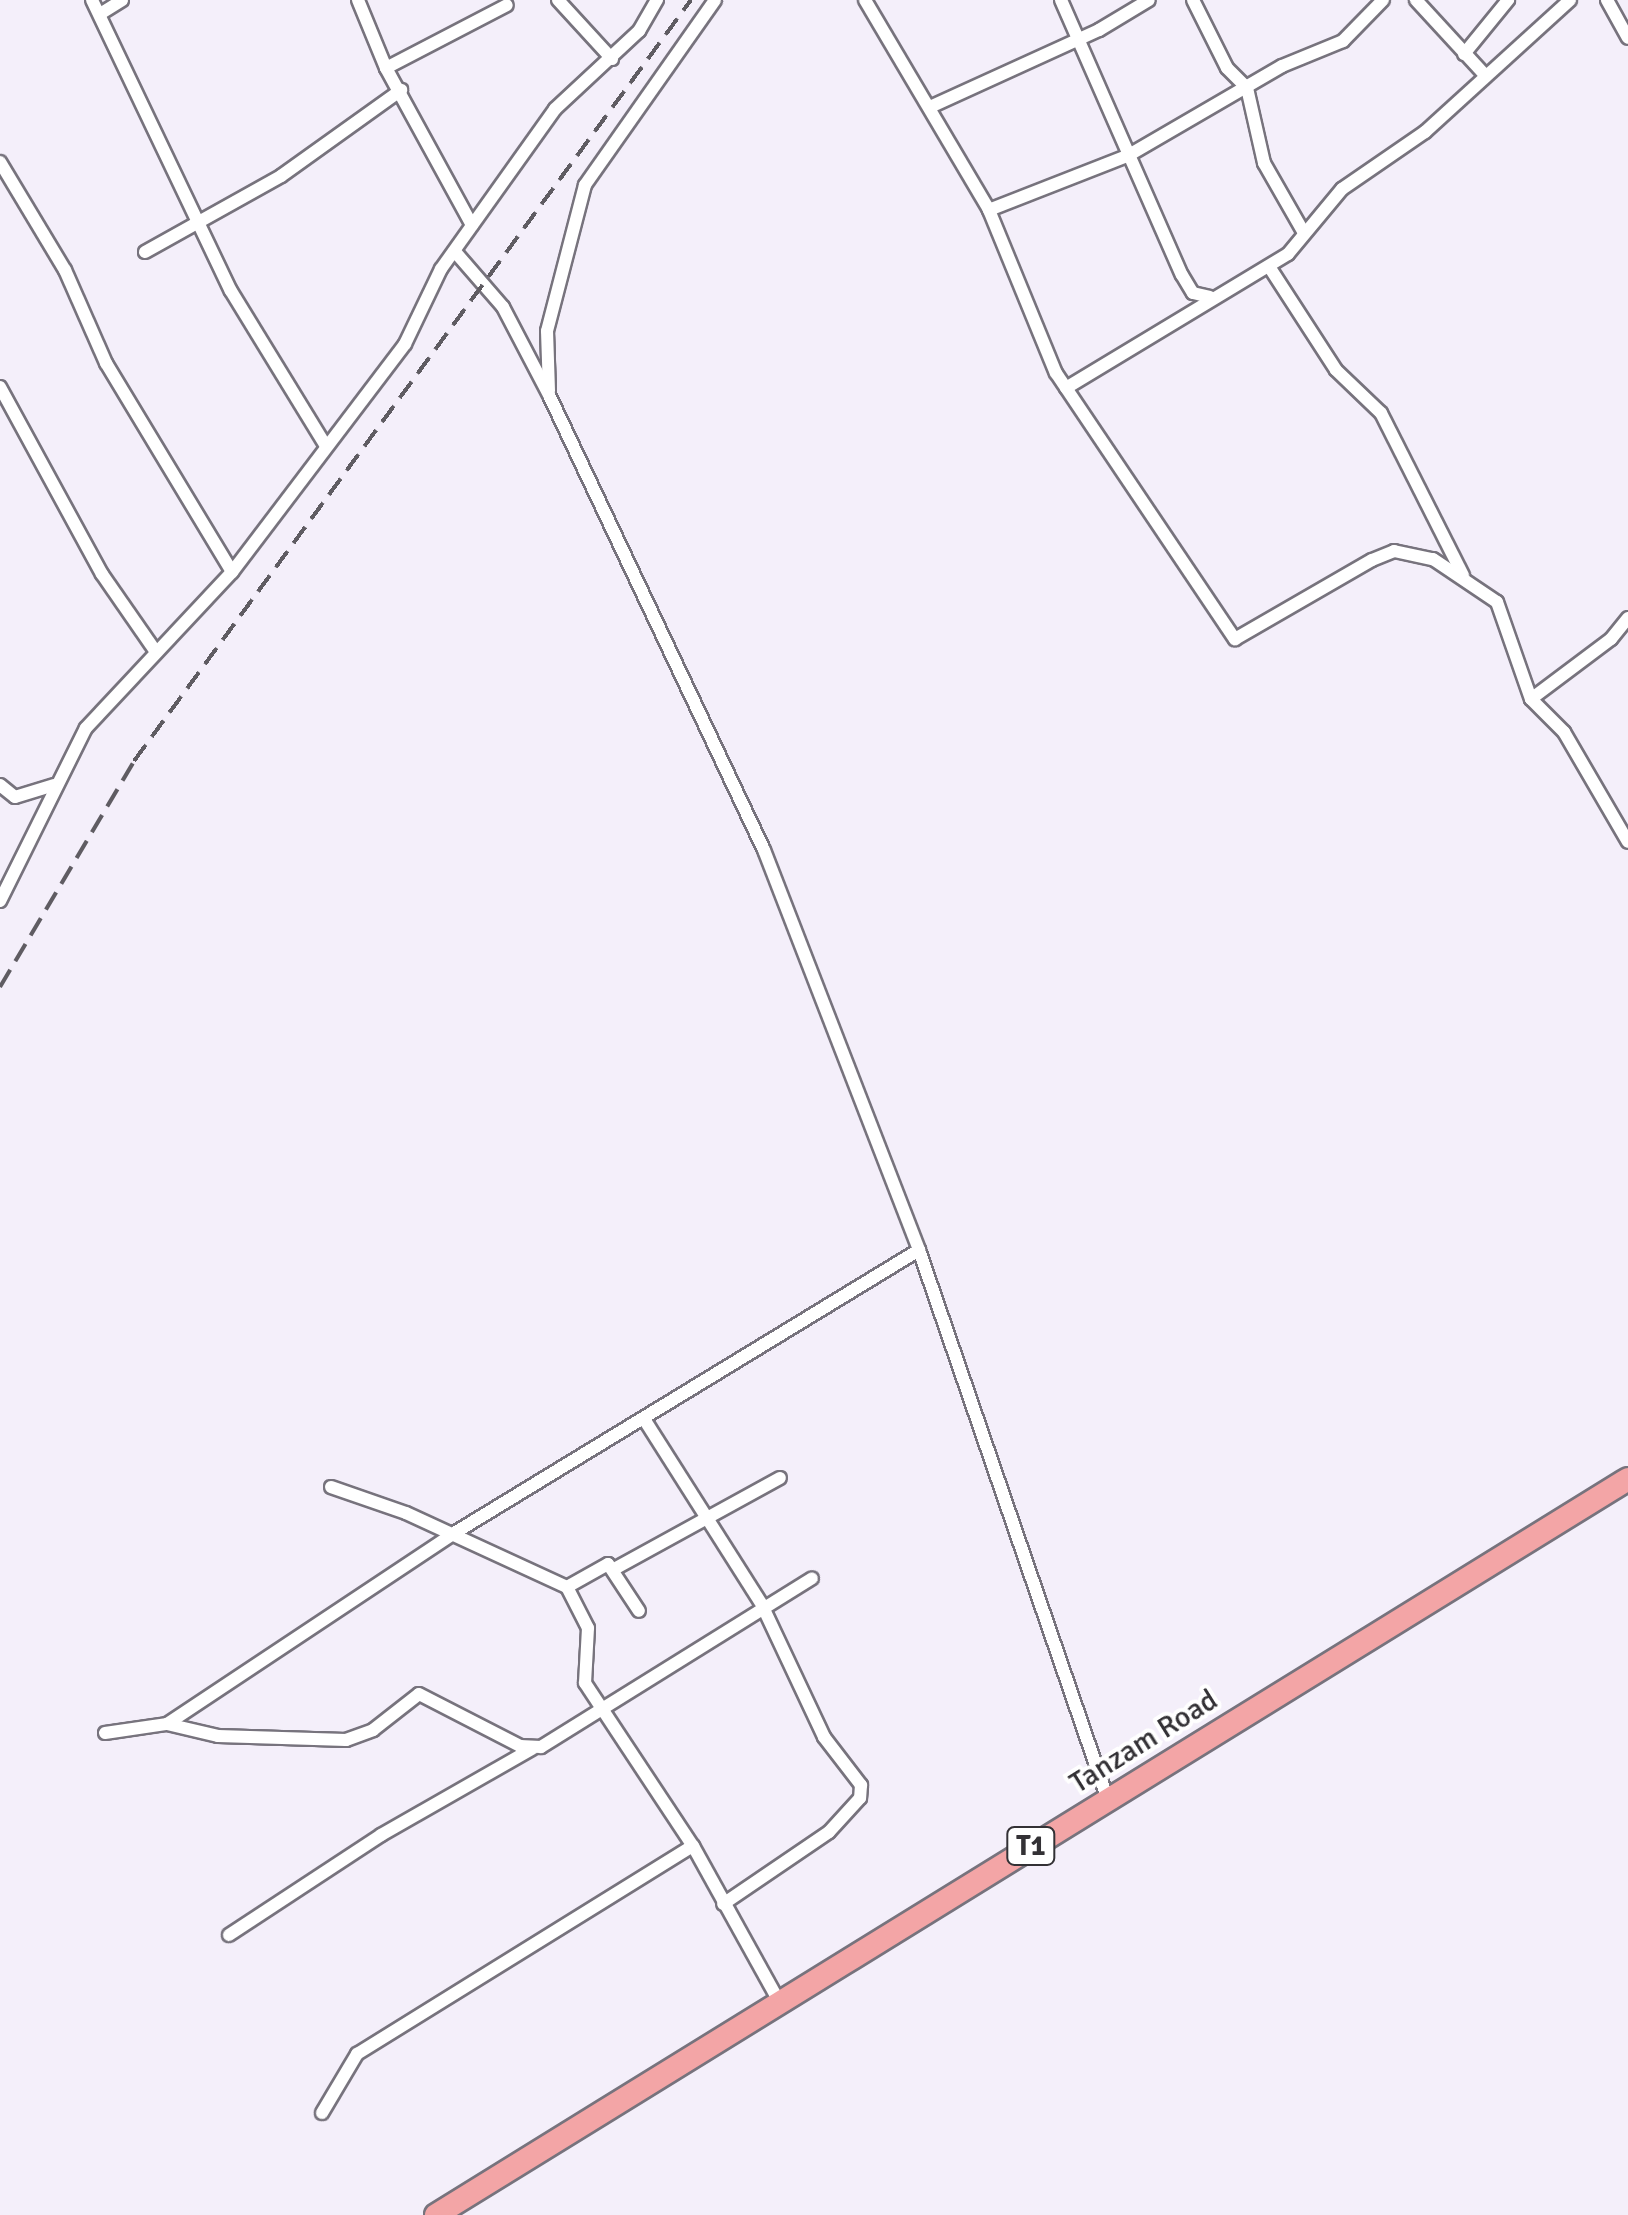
<!DOCTYPE html>
<html>
<head>
<meta charset="utf-8">
<style>
  body { margin:0 }
  #map { position:relative; width:1628px; height:2215px; overflow:hidden; background:#f4effa; font-family:Signika,sans-serif }
  div>[style] { position:absolute }
  .roads { filter:drop-shadow(2px 0 #77737d) drop-shadow(-2px 0 #77737d) drop-shadow(0 2px #77737d) drop-shadow(0 -2px #77737d) }
  .street>* { height:12px; margin:-6px; padding:0 6px; transform-origin:6px; border-radius:6px; background:#fff }
  .highway>* { height:22px; margin:-11px; padding:0 11px; transform-origin:11px; border-radius:11px; background:#f3a5a6 }
  .rail>* { height:4px; margin-top:-2px; transform-origin:0; background:repeating-linear-gradient(90deg,#5f5c62 0 20px,transparent 0 30px) }
  span { translate:-50% -50%; white-space:nowrap; text-align:center; line-height:1.15; -webkit-text-stroke:8px #fff; paint-order:stroke }
  .shield-label span { padding:2px 8px; background:#fff; border:2px solid; border-radius:8px; -webkit-text-stroke-width:0 }
  .shield-label { font-size:28px; color:#333135; font-weight:700 }
  .street-label { font-size:30px; color:#333135 }
</style>
</head>
<body>
<div id="map">
  <div class="roads">
    <div class="street">
      <i style="left:92px;top:0;width:322px;rotate:64.5deg"></i>
      <i style="left:231px;top:291px;width:182px;rotate:58.5deg"></i>
      <i style="left:358px;top:0;width:74px;rotate:67.6deg"></i>
      <i style="left:386px;top:68px;width:179px;rotate:61.3deg"></i>
      <i style="left:558px;top:0;width:80px;rotate:47.5deg"></i>
      <i style="left:865px;top:0;width:244px;rotate:59.4deg"></i>
      <i style="left:989px;top:210px;width:176px;rotate:67.7deg"></i>
      <i style="left:1056px;top:373px;width:321px;rotate:56.1deg"></i>
      <i style="left:1235px;top:639px;width:158px;rotate:-30deg"></i>
      <i style="left:1372px;top:560px;width:24px;rotate:-22deg"></i>
      <i style="left:1394px;top:551px;width:40px;rotate:12deg"></i>
      <i style="left:1433px;top:559px;width:77px;rotate:33.9deg"></i>
      <i style="left:1497px;top:602px;width:103px;rotate:70.7deg"></i>
      <i style="left:1531px;top:699px;width:47px;rotate:45deg"></i>
      <i style="left:1564px;top:732px;width:127px;rotate:59.8deg"></i>
      <i style="left:1061px;top:0;width:300px;rotate:66.3deg"></i>
      <i style="left:1182px;top:275px;width:21px;rotate:59deg"></i>
      <i style="left:1193px;top:293px;width:17px;rotate:13deg"></i>
      <i style="left:1193px;top:0;width:76px;rotate:63.4deg"></i>
      <i style="left:1227px;top:68px;width:28px;rotate:45deg"></i>
      <i style="left:1247px;top:88px;width:77px;rotate:77.2deg"></i>
      <i style="left:1264px;top:163px;width:78px;rotate:60.2deg"></i>
      <i style="left:1416px;top:0;width:103px;rotate:47.4deg"></i>
      <i style="left:1607px;top:0;width:43px;rotate:61.1deg"></i>
      <i style="left:100px;top:14px;width:26px;rotate:-32deg"></i>
      <i style="left:1464px;top:54px;width:70px;rotate:-50.8deg"></i>
      <i style="left:386px;top:68px;width:136px;rotate:-27.5deg"></i>
      <i style="left:930px;top:107px;width:186px;rotate:-24.5deg"></i>
      <i style="left:1099px;top:30px;width:58px;rotate:-31deg"></i>
      <i style="left:0;top:162px;width:126px;rotate:59deg"></i>
      <i style="left:65px;top:270px;width:102px;rotate:66.2deg"></i>
      <i style="left:106px;top:363px;width:244px;rotate:58.9deg"></i>
      <i style="left:989px;top:210px;width:150px;rotate:-21.4deg"></i>
      <i style="left:1129px;top:155px;width:177px;rotate:-30.2deg"></i>
      <i style="left:1282px;top:66px;width:66px;rotate:-22.3deg"></i>
      <i style="left:1343px;top:41px;width:57px;rotate:-45.7deg"></i>
      <i style="left:145px;top:252px;width:156px;rotate:-29.2deg"></i>
      <i style="left:281px;top:176px;width:148px;rotate:-35.6deg"></i>
      <i style="left:457px;top:254px;width:70px;rotate:49deg"></i>
      <i style="left:503px;top:307px;width:99px;rotate:62.4deg"></i>
      <i style="left:549px;top:395px;width:503px;rotate:64.71deg"></i>
      <i style="left:764px;top:850px;width:429px;rotate:68.8deg"></i>
      <i style="left:919px;top:1250px;width:582px;rotate:71.04deg"></i>
      <i style="left:1270px;top:268px;width:121px;rotate:57.1deg"></i>
      <i style="left:1336px;top:370px;width:62px;rotate:43.7deg"></i>
      <i style="left:1381px;top:413px;width:182px;rotate:63.2deg"></i>
      <i style="left:0;top:387px;width:213px;rotate:61.4deg"></i>
      <i style="left:102px;top:574px;width:95px;rotate:55.3deg"></i>
      <i style="left:1066px;top:388px;width:259px;rotate:-31.1deg"></i>
      <i style="left:1288px;top:254px;width:85px;rotate:-50.3deg"></i>
      <i style="left:1342px;top:189px;width:101px;rotate:-34.5deg"></i>
      <i style="left:1425px;top:132px;width:196px;rotate:-42.3deg"></i>
      <i style="left:549px;top:391px;width:60px;rotate:-91.9deg"></i>
      <i style="left:547px;top:331px;width:151px;rotate:-75.4deg"></i>
      <i style="left:585px;top:185px;width:226px;rotate:-54.9deg"></i>
      <i style="left:1531px;top:699px;width:100px;rotate:-36.9deg"></i>
      <i style="left:1611px;top:639px;width:27px;rotate:-51deg"></i>
      <i style="left:0;top:785px;width:19px;rotate:39deg"></i>
      <i style="left:15px;top:797px;width:41px;rotate:-17.1deg"></i>
      <i style="left:0;top:901px;width:193px;rotate:-63.6deg"></i>
      <i style="left:86px;top:728px;width:214px;rotate:-46.9deg"></i>
      <i style="left:232px;top:572px;width:286px;rotate:-52.8deg"></i>
      <i style="left:405px;top:344px;width:83px;rotate:-64.4deg"></i>
      <i style="left:441px;top:269px;width:196px;rotate:-54.5deg"></i>
      <i style="left:555px;top:109px;width:115px;rotate:-42.9deg"></i>
      <i style="left:639px;top:31px;width:36px;rotate:-60deg"></i>
      <i style="left:646px;top:1422px;width:217px;rotate:57.6deg"></i>
      <i style="left:762px;top:1605px;width:146px;rotate:64.8deg"></i>
      <i style="left:824px;top:1737px;width:61px;rotate:52.4deg"></i>
      <i style="left:861px;top:1785px;width:13px;rotate:94deg"></i>
      <i style="left:860px;top:1798px;width:46px;rotate:132.4deg"></i>
      <i style="left:829px;top:1832px;width:128px;rotate:145.8deg"></i>
      <i style="left:331px;top:1487px;width:79px;rotate:19.1deg"></i>
      <i style="left:406px;top:1513px;width:177px;rotate:24.7deg"></i>
      <i style="left:567px;top:1587px;width:46px;rotate:62.9deg"></i>
      <i style="left:588px;top:1628px;width:55px;rotate:93.1deg"></i>
      <i style="left:585px;top:1683px;width:196px;rotate:56.5deg"></i>
      <i style="left:693px;top:1846px;width:179px;rotate:61deg"></i>
      <i style="left:616px;top:1568px;width:187px;rotate:-28.8deg"></i>
      <i style="left:567px;top:1587px;width:47px;rotate:-29.3deg"></i>
      <i style="left:608px;top:1564px;width:56px;rotate:56.6deg"></i>
      <i style="left:167px;top:1724px;width:52px;rotate:13.2deg"></i>
      <i style="left:218px;top:1736px;width:128px;rotate:1.8deg"></i>
      <i style="left:346px;top:1740px;width:29px;rotate:-20deg"></i>
      <i style="left:373px;top:1730px;width:58px;rotate:-38deg"></i>
      <i style="left:419px;top:1694px;width:114px;rotate:27.2deg"></i>
      <i style="left:520px;top:1746px;width:21px;rotate:3deg"></i>
      <i style="left:541px;top:1747px;width:319px;rotate:-31.9deg"></i>
      <i style="left:105px;top:1733px;width:63px;rotate:-8.3deg"></i>
      <i style="left:167px;top:1724px;width:341px;rotate:-33.6deg"></i>
      <i style="left:451px;top:1535px;width:548px;rotate:-31.34deg"></i>
      <i style="left:229px;top:1935px;width:182px;rotate:-33.3deg"></i>
      <i style="left:381px;top:1835px;width:174px;rotate:-29.7deg"></i>
      <i style="left:322px;top:2113px;width:69px;rotate:-59.3deg"></i>
      <i style="left:357px;top:2054px;width:395px;rotate:-31.8deg"></i>
    </div>
    <div class="highway">
      <i style="left:436px;top:2215px;width:1401px;rotate:-31.69deg"></i>
    </div>
  </div>
  <div class="rail">
    <i style="left:0;top:987px;width:263px;rotate:-59.3deg"></i>
    <i style="left:134px;top:761px;width:943px;rotate:-53.8deg"></i>
  </div>
  <div class="shield-label">
    <span style="left:1031px;top:1846px">T1</span>
  </div>
  <div class="street-label">
    <span style="left:1144px;top:1742px;rotate:-32deg">Tanzam Road</span>
  </div>
</div>
</body>
</html>
